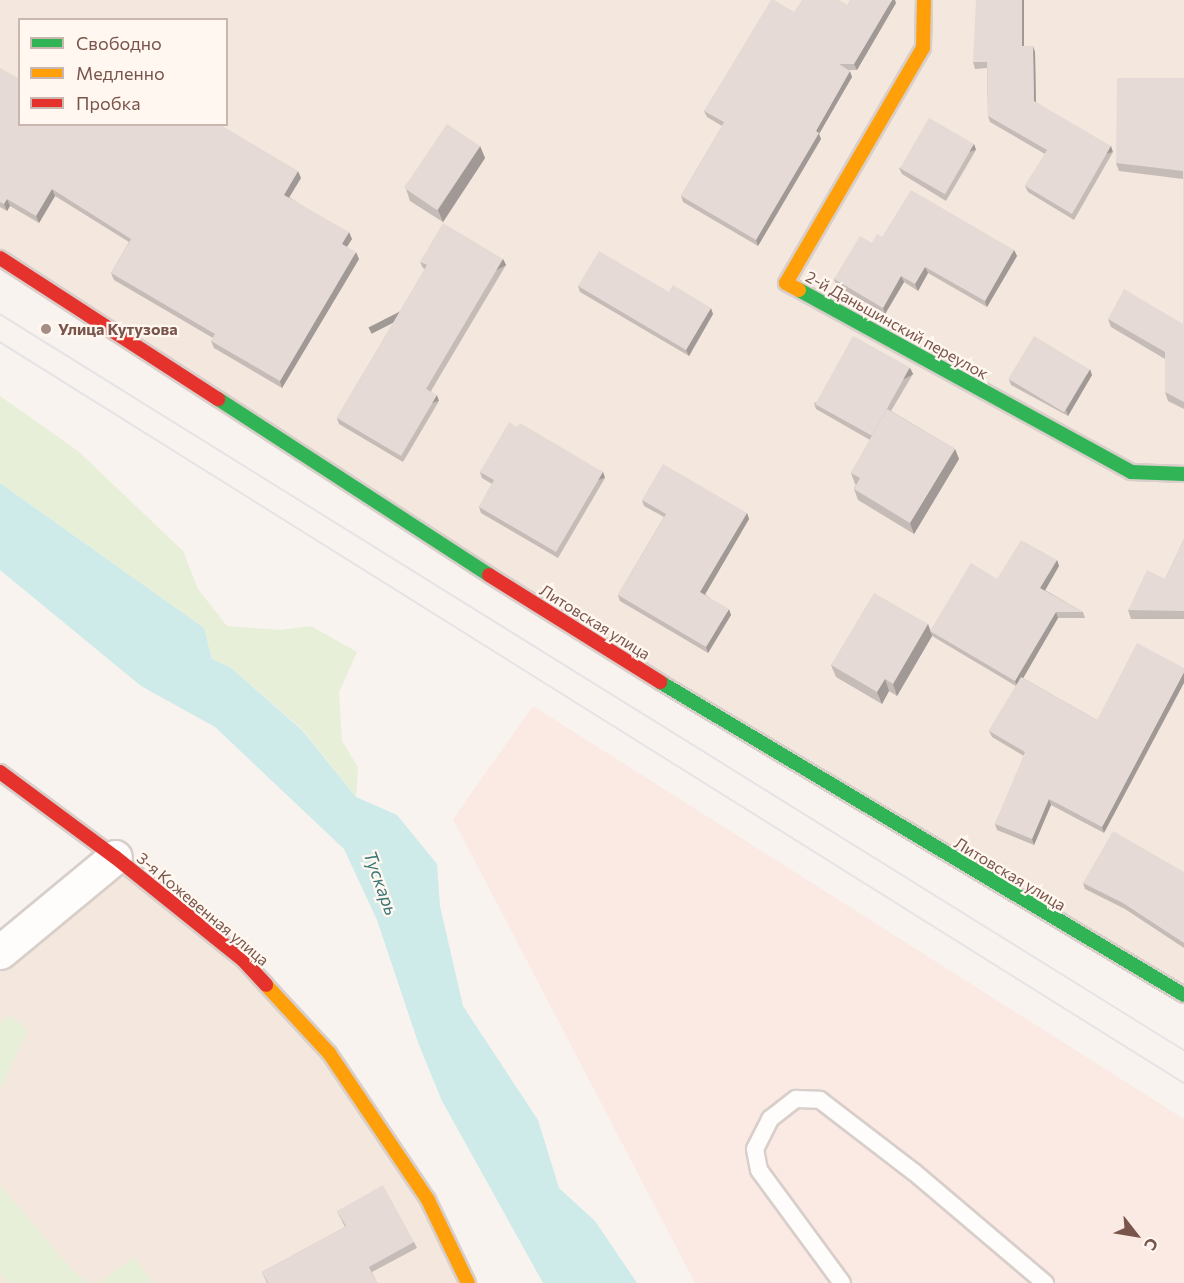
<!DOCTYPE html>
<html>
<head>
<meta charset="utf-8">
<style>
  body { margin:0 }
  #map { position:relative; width:1184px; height:1283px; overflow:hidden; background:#f8f3ee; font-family:Commissioner,sans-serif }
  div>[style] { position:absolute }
  .residential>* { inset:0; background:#f4e7de }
  .commercial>* { inset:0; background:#fbe9e4 }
  .green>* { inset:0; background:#e8efd8 }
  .water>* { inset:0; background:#ceebea }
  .roads { filter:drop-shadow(2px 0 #d8ceca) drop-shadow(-2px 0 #d8ceca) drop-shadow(0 2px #d8ceca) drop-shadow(0 -2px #d8ceca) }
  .lane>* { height:16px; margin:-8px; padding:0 8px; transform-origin:8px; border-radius:8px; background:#fefdfc }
  .street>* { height:33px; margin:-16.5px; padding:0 16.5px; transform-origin:16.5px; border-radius:16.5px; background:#fefdfc }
  .fast>* { height:14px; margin:-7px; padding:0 7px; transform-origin:7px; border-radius:7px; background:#30b455 }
  .slow>* { height:14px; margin:-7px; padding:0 7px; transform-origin:7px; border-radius:7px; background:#ff9f0a }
  .jam>* { height:14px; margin:-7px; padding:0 7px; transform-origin:7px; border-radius:7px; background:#e5322d }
  .tram>* { height:1.5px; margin:-0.75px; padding:0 0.75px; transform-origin:0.75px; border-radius:0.75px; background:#e5e3e6 }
  .wall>* { inset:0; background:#c5bbb7 }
  .shaded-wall>* { inset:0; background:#a09995; transform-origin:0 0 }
  .building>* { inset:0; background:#e5dad5; transform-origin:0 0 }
  .dots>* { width:16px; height:16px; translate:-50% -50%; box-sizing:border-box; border:3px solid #fff7f0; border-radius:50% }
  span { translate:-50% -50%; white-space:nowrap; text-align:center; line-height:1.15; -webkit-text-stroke:4.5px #fff7f0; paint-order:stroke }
  .street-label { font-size:16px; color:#79554b }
  .poi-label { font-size:16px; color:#79554b; font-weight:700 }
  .left { translate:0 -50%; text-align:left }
  .water-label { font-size:18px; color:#3a7677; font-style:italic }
  .legend { position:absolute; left:18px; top:18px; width:210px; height:108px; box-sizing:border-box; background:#fff7f0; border:2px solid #c9b6ae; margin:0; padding:8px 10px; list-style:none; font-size:18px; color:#79554b }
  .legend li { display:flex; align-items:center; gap:12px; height:30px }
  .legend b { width:30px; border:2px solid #c9b6ae }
  .north { position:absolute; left:1106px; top:1205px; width:60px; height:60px; -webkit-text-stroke:4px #fff7f0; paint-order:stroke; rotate:121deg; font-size:16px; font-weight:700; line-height:24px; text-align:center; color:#79554b }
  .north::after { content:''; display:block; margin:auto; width:21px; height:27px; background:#79554b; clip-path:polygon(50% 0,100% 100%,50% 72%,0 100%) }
</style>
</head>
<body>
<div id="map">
  <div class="residential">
    <i style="clip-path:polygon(evenodd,0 0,1184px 0,1184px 1004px,0 258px,0 0,20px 20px,226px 20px,226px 124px,20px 124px,20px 20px)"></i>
    <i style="clip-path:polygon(115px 857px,329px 1053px,468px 1283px,0 1283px,0 952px)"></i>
  </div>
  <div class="commercial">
    <i style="clip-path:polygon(533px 706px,1184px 1119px,1184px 1283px,695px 1283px,453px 819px)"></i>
  </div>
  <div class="green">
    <i style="clip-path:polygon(0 396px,78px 451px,183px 551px,198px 589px,227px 626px,280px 630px,311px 626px,357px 652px,339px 692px,342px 741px,358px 767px,356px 797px,302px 729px,230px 667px,212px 659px,204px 628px,0 483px)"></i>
    <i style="clip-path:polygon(9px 1015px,28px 1030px,0 1090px,0 1024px)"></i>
    <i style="clip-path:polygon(0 1185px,74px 1272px,90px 1283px,8px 1283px,0 1273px)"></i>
    <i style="clip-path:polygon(134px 1257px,153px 1283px,99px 1283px)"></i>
  </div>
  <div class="water">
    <i style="clip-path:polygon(0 483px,204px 628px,212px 659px,230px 667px,302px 730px,356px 797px,397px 815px,437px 864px,440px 906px,463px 1006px,538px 1120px,559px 1188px,595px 1221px,637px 1283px,543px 1283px,442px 1101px,419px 1045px,377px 920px,344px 849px,215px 727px,141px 686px,0 570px)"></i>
  </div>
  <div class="roads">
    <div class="lane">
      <i style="left:842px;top:1283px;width:140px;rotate:-126.3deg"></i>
      <i style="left:759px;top:1170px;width:21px;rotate:-101deg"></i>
      <i style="left:755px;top:1149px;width:34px;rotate:-63deg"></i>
      <i style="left:770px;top:1119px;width:33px;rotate:-38deg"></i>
      <i style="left:796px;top:1099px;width:24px;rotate:2deg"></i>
      <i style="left:820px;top:1100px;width:118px;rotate:37.5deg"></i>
      <i style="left:914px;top:1172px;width:172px;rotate:40.3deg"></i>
    </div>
    <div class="street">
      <i style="left:0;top:952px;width:149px;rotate:-39.6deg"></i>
    </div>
    <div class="fast">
      <i style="left:799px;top:290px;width:379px;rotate:28.7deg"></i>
      <i style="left:1131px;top:472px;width:53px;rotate:2.2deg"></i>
      <i style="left:218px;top:399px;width:323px;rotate:33deg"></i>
      <i style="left:660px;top:682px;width:610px;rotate:30.85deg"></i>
    </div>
    <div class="slow">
      <i style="left:799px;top:290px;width:15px;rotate:-152deg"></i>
      <i style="left:786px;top:283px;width:272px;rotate:-59.8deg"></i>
      <i style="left:923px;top:48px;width:48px;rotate:-88.8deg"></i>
      <i style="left:266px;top:985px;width:93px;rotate:47.2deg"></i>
      <i style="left:329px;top:1053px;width:177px;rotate:56deg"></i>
      <i style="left:428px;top:1200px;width:92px;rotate:64.3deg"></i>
    </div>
    <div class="jam">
      <i style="left:0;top:258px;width:260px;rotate:32.9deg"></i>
      <i style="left:489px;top:575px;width:202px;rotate:32deg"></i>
      <i style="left:0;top:772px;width:143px;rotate:36.5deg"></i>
      <i style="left:115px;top:857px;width:164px;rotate:38.8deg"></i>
      <i style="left:243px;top:960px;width:34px;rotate:47deg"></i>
    </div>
  </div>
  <div class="tram">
    <i style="left:0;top:314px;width:1394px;rotate:31.87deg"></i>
    <i style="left:0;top:342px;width:1397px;rotate:32.04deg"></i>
  </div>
  <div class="wall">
    <i style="clip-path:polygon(1024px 0,1024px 46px,1035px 52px,1036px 102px,1113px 152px,1074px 220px,1028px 192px,1025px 186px,1045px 154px,990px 122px,988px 116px,987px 68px,975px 69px,973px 62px)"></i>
    <i style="clip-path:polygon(896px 3px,857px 70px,849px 70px,852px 77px,819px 134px,821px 139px,758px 246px,683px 202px,681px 196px,722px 126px,707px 117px,704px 111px,794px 12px,847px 5px)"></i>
    <i style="clip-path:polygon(0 68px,20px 124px,301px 178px,289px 197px,352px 239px,347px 247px,359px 259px,282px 388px,214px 348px,211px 341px,213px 338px,114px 280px,111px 273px,129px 242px,55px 196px,39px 223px,10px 206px,7px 211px,0 207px)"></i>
    <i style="clip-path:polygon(1184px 78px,1184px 409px,1168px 401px,1165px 392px,1165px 359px,1111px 327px,1108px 319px,1183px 324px,1183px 179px,1119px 171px,1116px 163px)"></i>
    <i style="clip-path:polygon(974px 144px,976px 150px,946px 201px,902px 174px,899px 168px)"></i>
    <i style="clip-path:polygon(480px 146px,485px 158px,443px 222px,410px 201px,406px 189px)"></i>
    <i style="clip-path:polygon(882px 237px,1014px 250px,1017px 256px,987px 307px,928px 273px,918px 291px,904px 282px,885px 314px,836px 285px,834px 279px,872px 243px)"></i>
    <i style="clip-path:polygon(503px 259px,506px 265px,431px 391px,439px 401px,403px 462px,339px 424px,337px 418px,425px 269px,423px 268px,420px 262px)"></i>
    <i style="clip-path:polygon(578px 286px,669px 292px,713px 314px,689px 356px,580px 292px)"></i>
    <i style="clip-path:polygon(910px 368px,913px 374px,891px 411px,955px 449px,959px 459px,914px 534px,858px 500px,854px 489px,856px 484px,855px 484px,851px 473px,870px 440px,816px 409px,814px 403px)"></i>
    <i style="clip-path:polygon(1092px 375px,1068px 416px,1011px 385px,1009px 379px)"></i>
    <i style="clip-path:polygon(517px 427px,603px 472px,605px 478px,558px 558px,481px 513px,479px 507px,492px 484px,482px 478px,480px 472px)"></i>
    <i style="clip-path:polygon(642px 500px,747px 513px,749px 519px,705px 594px,731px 615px,708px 653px,620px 601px,618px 595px,664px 517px,644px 506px)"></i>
    <i style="clip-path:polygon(1184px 539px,1184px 619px,1131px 619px,1128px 610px,1165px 579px)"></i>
    <i style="clip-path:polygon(1057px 560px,1059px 566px,1045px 590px,1083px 612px,1085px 618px,1058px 618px,1023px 678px,1097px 720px,1104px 833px,1051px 805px,1034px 845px,997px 830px,995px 824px,1024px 756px,992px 737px,989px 731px,1016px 686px,932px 636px,897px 696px,889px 691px,882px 704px,836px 677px,831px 665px,928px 624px,930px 630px,997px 579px)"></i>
    <i style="clip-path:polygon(1184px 872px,1184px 948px,1125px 909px,1085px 889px,1083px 883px)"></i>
    <i style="clip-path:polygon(337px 1211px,414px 1242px,417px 1248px,372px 1272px,377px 1283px,267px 1283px,262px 1272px,345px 1227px)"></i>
  </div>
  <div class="shaded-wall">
    <i style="clip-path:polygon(892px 0,895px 0,896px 3px,857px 70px,854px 64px)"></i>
    <i style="left:1022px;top:0;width:2px;height:46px"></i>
    <i style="clip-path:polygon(1033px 46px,1035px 52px,1036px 107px,1034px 101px)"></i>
    <i style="clip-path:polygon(850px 71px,852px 77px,819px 134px,821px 139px,758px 246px,756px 240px,816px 131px)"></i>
    <i style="left:974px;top:144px;width:6px;height:59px;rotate:72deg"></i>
    <i style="clip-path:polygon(480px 146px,485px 158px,443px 222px,438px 210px)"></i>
    <i style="left:1111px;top:146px;width:6px;height:78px;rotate:72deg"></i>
    <i style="clip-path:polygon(298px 171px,301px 178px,287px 201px,284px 195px)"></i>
    <i style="clip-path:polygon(52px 189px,55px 196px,39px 223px,36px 216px)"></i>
    <i style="clip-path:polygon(7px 199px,10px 206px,7px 211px,4px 204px)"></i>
    <i style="clip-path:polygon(349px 232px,352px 239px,344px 251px,342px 244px)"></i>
    <i style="clip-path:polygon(1014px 250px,1017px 256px,987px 307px,985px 301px)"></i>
    <i style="clip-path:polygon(356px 252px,359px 259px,282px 388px,280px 381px)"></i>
    <i style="left:503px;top:259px;width:7px;height:151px;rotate:63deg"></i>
    <i style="clip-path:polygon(925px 267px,928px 273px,918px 291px,915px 284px)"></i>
    <i style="clip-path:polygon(901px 276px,904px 282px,885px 314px,883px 308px)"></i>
    <i style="clip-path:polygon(711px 308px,713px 314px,689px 356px,686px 350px)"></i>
    <i style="left:910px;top:368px;width:7px;height:79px;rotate:63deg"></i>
    <i style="clip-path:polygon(1090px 369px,1092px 375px,1068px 416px,1066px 410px)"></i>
    <i style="left:437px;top:395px;width:6px;height:71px;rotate:72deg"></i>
    <i style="clip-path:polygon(955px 449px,959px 459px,914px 534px,910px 523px)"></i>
    <i style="left:603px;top:472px;width:6px;height:93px;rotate:72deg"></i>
    <i style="clip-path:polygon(747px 513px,749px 519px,703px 598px,700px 592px)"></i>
    <i style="clip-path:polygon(1057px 560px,1059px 566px,1043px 594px,1040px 588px)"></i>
    <i style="clip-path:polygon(729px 609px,731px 615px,708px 653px,706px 647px)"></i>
    <i style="clip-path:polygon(1056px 612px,1058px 618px,1018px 687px,1015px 681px)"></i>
    <i style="clip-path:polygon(928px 624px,932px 636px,897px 696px,893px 684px)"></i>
    <i style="clip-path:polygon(1184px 672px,1184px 683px,1104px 833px,1102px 827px)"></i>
    <i style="clip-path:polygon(885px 679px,889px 691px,882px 704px,877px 692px)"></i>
    <i style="clip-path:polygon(1049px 799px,1051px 805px,1034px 845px,1032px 839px)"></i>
  </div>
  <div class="building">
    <i style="clip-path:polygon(771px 0,774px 0,794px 12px,802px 0,839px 0,847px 5px,850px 0,892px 0,854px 64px,839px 64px,850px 71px,816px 131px,819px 133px,756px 240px,681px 196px,724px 122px,704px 111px)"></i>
    <i style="clip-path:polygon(976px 0,1022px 0,1022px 46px,1033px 46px,1034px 101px,1111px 146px,1072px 214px,1025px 186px,1047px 150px,988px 116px,987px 62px,973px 62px)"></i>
    <i style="clip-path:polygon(0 68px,20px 79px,20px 124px,219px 124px,298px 171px,284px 195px,349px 232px,342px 244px,356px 252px,280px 381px,211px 341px,215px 334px,111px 273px,131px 239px,52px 189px,36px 216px,7px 199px,4px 204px,0 202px)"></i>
    <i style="clip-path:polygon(1117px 78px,1184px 78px,1184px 402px,1165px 392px,1165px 352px,1108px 319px,1124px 289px,1183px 324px,1183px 171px,1116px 163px)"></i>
    <i style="left:929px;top:118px;width:52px;height:58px;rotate:30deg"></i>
    <i style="left:447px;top:124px;width:40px;height:77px;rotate:34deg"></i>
    <i style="clip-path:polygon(911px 190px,1014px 250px,985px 301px,925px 267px,915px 284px,901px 276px,883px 308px,834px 279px,860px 236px,872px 243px,877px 234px,882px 237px)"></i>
    <i style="clip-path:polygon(443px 223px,503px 259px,426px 389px,437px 395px,401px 456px,337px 418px,427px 265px,420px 262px)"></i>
    <i style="clip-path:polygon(599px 251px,669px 292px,673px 285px,711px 308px,686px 350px,578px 286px)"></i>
    <i style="left:853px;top:336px;width:65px;height:78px;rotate:29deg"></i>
    <i style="left:1034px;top:336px;width:65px;height:50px;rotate:31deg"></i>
    <i style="clip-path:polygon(887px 409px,955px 449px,910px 523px,854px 489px,860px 478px,851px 473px)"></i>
    <i style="clip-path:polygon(509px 422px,517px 427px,520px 423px,603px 472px,556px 552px,479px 507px,494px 480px,480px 472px)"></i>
    <i style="clip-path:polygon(663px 464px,747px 513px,700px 592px,729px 609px,706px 647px,618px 595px,666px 514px,642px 500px)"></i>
    <i style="clip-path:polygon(1184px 539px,1184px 611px,1128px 610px,1147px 570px,1165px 579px)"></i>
    <i style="clip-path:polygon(1021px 540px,1057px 560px,1040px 588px,1083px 612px,1056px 612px,1015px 681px,930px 631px,971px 563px,997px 579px)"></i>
    <i style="clip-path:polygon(874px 593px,928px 624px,893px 684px,885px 679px,877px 692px,831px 665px)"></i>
    <i style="clip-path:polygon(1137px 643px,1184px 668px,1184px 672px,1102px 827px,1049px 799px,1032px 839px,995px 824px,1025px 752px,989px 731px,1021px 677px,1097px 720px)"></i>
    <i style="clip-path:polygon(1113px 831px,1184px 872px,1184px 943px,1123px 903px,1083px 883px)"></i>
    <i style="clip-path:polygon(383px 1185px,414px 1242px,369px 1267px,377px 1283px,268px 1283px,262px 1272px,346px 1226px,337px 1211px)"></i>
  </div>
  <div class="dots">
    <i style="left:46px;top:329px;background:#a58c84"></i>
  </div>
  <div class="street-label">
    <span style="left:897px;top:325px;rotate:29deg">2-й Даньшинский переулок</span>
    <span style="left:595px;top:622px;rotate:32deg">Литовская улица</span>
    <span style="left:1010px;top:874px;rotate:31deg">Литовская улица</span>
    <span style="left:203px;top:909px;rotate:40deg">3-я Кожевенная улица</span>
  </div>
  <div class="poi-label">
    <span class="left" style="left:58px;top:329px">Улица Кутузова</span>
  </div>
  <div class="water-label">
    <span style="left:381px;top:883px;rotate:70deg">Тускарь</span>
  </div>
  <ul class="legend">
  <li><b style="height:8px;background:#30b455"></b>Свободно</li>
  <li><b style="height:8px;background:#ff9f0a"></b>Медленно</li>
  <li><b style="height:8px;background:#e5322d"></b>Пробка</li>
  </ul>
  <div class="north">С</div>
</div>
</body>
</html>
